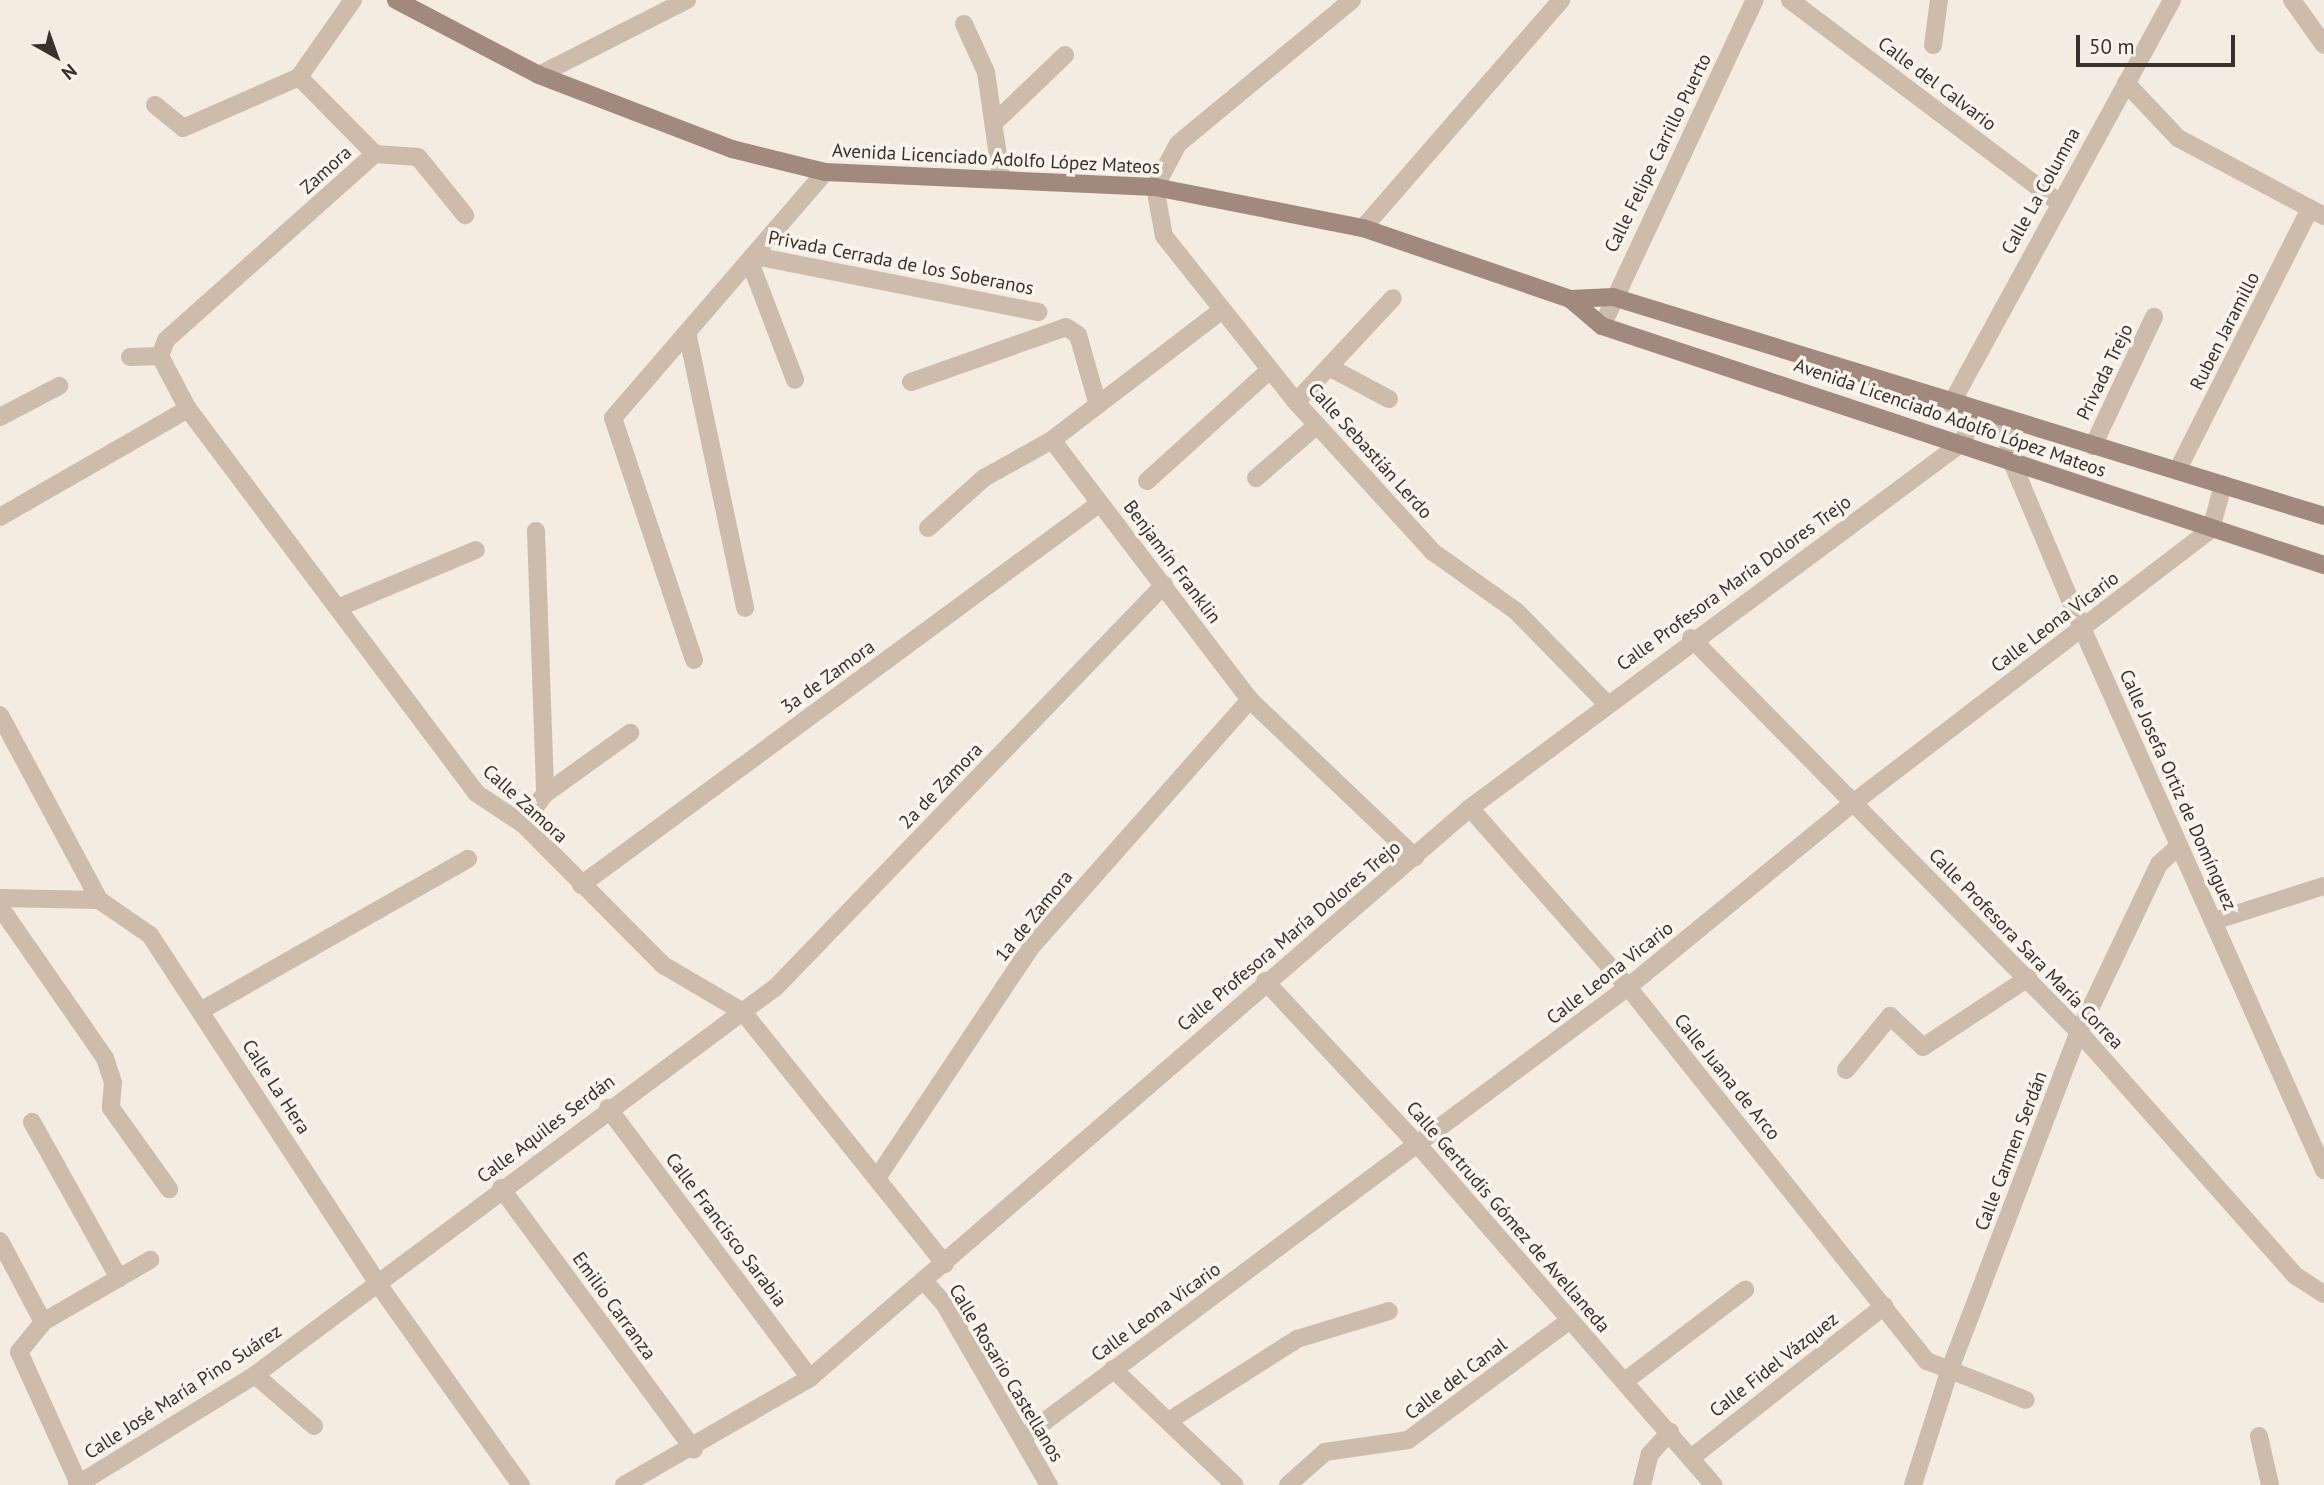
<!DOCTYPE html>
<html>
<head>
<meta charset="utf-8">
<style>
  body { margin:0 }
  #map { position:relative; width:2324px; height:1485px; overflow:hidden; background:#f4ebe1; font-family:"PT Sans",sans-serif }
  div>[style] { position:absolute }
  .street>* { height:18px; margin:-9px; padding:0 9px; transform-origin:9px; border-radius:9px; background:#cdbbac }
  .secondary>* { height:18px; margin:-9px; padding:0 9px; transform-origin:9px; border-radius:9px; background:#a18a7d }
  span { translate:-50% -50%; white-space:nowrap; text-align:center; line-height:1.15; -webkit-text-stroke:7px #fbf5ee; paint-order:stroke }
  .street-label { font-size:19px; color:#3b302b }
  .north { position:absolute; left:21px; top:21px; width:70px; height:70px; -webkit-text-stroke:5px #fbf5ee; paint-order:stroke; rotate:140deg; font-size:19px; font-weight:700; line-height:28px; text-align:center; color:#3b302b }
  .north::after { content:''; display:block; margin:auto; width:24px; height:32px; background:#3b302b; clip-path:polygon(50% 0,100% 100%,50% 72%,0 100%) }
  .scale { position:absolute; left:2076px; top:35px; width:159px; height:32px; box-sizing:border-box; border:4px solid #3b302b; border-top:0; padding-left:9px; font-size:21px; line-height:24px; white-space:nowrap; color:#3b302b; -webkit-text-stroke:5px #fbf5ee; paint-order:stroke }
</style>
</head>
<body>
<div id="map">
  <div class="street">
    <i style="left:1352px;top:0;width:226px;rotate:140.4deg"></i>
    <i style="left:1178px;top:144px;width:49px;rotate:118.1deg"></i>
    <i style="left:1155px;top:187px;width:50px;rotate:79.6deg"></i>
    <i style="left:1164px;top:236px;width:212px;rotate:51.5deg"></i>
    <i style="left:1296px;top:402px;width:203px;rotate:47.6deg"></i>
    <i style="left:1433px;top:552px;width:102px;rotate:35.4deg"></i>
    <i style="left:1516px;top:611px;width:129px;rotate:45.6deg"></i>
    <i style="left:1790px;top:0;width:336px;rotate:37deg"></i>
    <i style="left:2292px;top:0;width:55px;rotate:54.6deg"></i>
    <i style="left:964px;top:24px;width:53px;rotate:65.4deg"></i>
    <i style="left:986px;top:72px;width:107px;rotate:81.9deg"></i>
    <i style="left:1933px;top:45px;width:45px;rotate:-82.4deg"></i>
    <i style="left:539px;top:75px;width:166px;rotate:-26.9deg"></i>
    <i style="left:299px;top:77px;width:108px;rotate:45.4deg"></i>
    <i style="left:299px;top:77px;width:94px;rotate:-55deg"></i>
    <i style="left:2126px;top:83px;width:76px;rotate:46.6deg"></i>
    <i style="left:2178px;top:138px;width:166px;rotate:28.1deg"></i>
    <i style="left:155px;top:105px;width:36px;rotate:39deg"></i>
    <i style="left:183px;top:128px;width:127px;rotate:-23.7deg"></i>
    <i style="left:995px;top:122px;width:97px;rotate:-43.7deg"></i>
    <i style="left:375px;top:154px;width:43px;rotate:4deg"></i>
    <i style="left:418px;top:157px;width:75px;rotate:51deg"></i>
    <i style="left:1363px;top:228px;width:302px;rotate:-49deg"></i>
    <i style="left:755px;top:256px;width:289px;rotate:11.2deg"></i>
    <i style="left:750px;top:262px;width:126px;rotate:69.1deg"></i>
    <i style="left:1602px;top:326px;width:360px;rotate:-64.9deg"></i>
    <i style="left:687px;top:332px;width:282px;rotate:78.1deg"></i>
    <i style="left:160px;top:356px;width:60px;rotate:62.2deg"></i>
    <i style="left:188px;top:409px;width:480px;rotate:53.1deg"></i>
    <i style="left:476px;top:793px;width:56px;rotate:33.4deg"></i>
    <i style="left:523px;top:824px;width:199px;rotate:45.2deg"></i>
    <i style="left:663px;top:965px;width:93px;rotate:30.4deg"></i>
    <i style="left:743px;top:1012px;width:323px;rotate:51.3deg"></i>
    <i style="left:160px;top:356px;width:17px;rotate:-69deg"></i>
    <i style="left:166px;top:340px;width:280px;rotate:-41.7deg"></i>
    <i style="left:130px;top:357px;width:30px;rotate:-2deg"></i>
    <i style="left:1329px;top:367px;width:68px;rotate:28.1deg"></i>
    <i style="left:911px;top:382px;width:164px;rotate:-19.5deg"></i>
    <i style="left:1066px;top:327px;width:14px;rotate:34deg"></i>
    <i style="left:1078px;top:335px;width:73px;rotate:74.1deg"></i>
    <i style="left:1296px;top:402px;width:142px;rotate:-47deg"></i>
    <i style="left:1951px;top:404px;width:460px;rotate:-61.3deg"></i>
    <i style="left:0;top:417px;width:67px;rotate:-27.7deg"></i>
    <i style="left:2004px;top:423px;width:38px;rotate:79deg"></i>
    <i style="left:2011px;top:460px;width:182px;rotate:67.1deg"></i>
    <i style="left:2082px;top:628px;width:594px;rotate:65.94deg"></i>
    <i style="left:1052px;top:440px;width:327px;rotate:52.7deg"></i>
    <i style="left:1250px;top:700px;width:228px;rotate:43.6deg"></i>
    <i style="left:2093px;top:446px;width:143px;rotate:-64.7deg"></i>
    <i style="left:2177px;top:471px;width:294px;rotate:-63.1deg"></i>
    <i style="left:1256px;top:478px;width:81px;rotate:-41deg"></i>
    <i style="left:1147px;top:481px;width:166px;rotate:-42.1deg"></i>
    <i style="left:0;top:517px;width:217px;rotate:-29.9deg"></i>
    <i style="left:928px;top:528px;width:75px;rotate:-41.8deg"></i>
    <i style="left:984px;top:478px;width:78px;rotate:-29.2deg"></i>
    <i style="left:1052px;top:440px;width:214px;rotate:-37.4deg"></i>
    <i style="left:536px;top:531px;width:263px;rotate:88deg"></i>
    <i style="left:342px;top:606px;width:145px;rotate:-22.7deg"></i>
    <i style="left:1691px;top:638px;width:553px;rotate:45.44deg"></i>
    <i style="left:2079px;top:1032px;width:327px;rotate:48.4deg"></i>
    <i style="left:2296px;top:1276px;width:33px;rotate:33deg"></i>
    <i style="left:694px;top:660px;width:255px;rotate:-108.5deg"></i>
    <i style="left:613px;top:418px;width:325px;rotate:-49.2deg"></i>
    <i style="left:0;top:715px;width:210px;rotate:61.8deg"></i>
    <i style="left:99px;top:900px;width:62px;rotate:34.5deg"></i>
    <i style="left:150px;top:935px;width:417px;rotate:56.8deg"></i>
    <i style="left:378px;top:1284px;width:247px;rotate:54.6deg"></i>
    <i style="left:1470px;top:808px;width:239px;rotate:48.6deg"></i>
    <i style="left:1628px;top:987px;width:479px;rotate:51.4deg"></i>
    <i style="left:1927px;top:1361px;width:106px;rotate:21.5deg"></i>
    <i style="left:523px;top:824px;width:37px;rotate:-54deg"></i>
    <i style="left:545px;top:794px;width:105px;rotate:-35.7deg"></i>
    <i style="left:581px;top:885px;width:644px;rotate:-36.35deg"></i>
    <i style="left:0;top:898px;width:99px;rotate:1.2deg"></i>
    <i style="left:0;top:907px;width:184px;rotate:55.2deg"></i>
    <i style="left:105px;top:1058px;width:26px;rotate:72deg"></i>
    <i style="left:113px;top:1083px;width:25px;rotate:95deg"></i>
    <i style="left:111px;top:1108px;width:100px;rotate:54.4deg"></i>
    <i style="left:2214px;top:921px;width:115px;rotate:-17.7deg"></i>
    <i style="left:1265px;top:981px;width:226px;rotate:47deg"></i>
    <i style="left:1419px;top:1146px;width:449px;rotate:49deg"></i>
    <i style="left:202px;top:1010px;width:306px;rotate:-29.6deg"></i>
    <i style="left:1846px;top:1070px;width:70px;rotate:-50.8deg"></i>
    <i style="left:1890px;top:1016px;width:45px;rotate:43.2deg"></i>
    <i style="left:1923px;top:1047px;width:126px;rotate:-33.3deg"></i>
    <i style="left:608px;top:1108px;width:337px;rotate:53.2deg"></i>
    <i style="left:32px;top:1122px;width:179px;rotate:60.9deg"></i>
    <i style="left:877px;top:1178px;width:279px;rotate:-56.3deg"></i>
    <i style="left:1032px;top:946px;width:329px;rotate:-48.5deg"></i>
    <i style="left:501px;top:1188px;width:325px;rotate:53.6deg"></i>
    <i style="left:0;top:1241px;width:92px;rotate:62deg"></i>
    <i style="left:926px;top:1283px;width:29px;rotate:49deg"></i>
    <i style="left:945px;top:1305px;width:208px;rotate:60deg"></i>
    <i style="left:1113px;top:1369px;width:168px;rotate:43.6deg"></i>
    <i style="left:255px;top:1375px;width:78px;rotate:40.8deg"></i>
    <i style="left:1625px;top:1381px;width:151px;rotate:-37.2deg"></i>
    <i style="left:1170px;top:1420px;width:151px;rotate:-32.5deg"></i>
    <i style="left:1297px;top:1339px;width:96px;rotate:-16.9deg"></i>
    <i style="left:1025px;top:1436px;width:752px;rotate:-36.67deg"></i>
    <i style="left:1628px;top:987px;width:291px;rotate:-39.3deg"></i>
    <i style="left:1853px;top:803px;width:451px;rotate:-37.4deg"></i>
    <i style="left:2211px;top:529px;width:46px;rotate:-74.7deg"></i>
    <i style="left:2259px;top:1436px;width:50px;rotate:77.3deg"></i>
    <i style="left:1691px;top:1458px;width:246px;rotate:-38.2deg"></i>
    <i style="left:79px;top:1484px;width:145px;rotate:-114.4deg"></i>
    <i style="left:19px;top:1352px;width:38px;rotate:-51deg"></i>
    <i style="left:43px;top:1322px;width:124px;rotate:-30.1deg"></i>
    <i style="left:77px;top:1485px;width:209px;rotate:-31.7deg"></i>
    <i style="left:255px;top:1375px;width:650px;rotate:-36.68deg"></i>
    <i style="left:776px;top:987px;width:559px;rotate:-46.02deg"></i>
    <i style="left:624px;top:1485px;width:215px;rotate:-29.9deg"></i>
    <i style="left:810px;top:1378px;width:872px;rotate:-40.82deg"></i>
    <i style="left:1470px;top:808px;width:614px;rotate:-36.59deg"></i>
    <i style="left:1963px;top:442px;width:31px;rotate:-69deg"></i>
    <i style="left:1288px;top:1485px;width:50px;rotate:-41.7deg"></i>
    <i style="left:1325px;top:1452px;width:84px;rotate:-8.2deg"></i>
    <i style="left:1408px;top:1440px;width:200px;rotate:-36.5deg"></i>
    <i style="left:1642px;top:1485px;width:32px;rotate:-76deg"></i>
    <i style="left:1650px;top:1454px;width:30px;rotate:-48deg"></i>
    <i style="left:1913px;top:1485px;width:122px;rotate:-72.3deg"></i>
    <i style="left:1950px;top:1369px;width:361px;rotate:-69.1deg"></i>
    <i style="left:2079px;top:1032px;width:186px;rotate:-64.5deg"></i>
    <i style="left:2159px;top:864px;width:25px;rotate:-42deg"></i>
  </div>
  <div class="secondary">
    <i style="left:396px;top:0;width:161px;rotate:27.7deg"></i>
    <i style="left:539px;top:75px;width:207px;rotate:21deg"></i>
    <i style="left:732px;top:149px;width:96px;rotate:13.9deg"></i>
    <i style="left:825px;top:172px;width:330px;rotate:2.6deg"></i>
    <i style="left:1155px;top:187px;width:212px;rotate:11.2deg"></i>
    <i style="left:1363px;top:228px;width:219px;rotate:18.9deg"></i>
    <i style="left:1570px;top:299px;width:42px;rotate:40.2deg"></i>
    <i style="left:1602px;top:326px;width:761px;rotate:18.32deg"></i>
    <i style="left:1570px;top:299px;width:43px;rotate:-2.7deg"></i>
    <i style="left:1613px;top:297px;width:744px;rotate:17.12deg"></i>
  </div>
  <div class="street-label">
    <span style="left:1937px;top:84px;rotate:37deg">Calle del Calvario</span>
    <span style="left:1658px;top:153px;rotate:-64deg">Calle Felipe Carrillo Puerto</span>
    <span style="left:996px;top:159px;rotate:3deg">Avenida Licenciado Adolfo López Mateos</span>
    <span style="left:326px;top:170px;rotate:-42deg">Zamora</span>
    <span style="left:2041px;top:191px;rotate:-61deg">Calle La Columna</span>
    <span style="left:901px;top:263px;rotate:11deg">Privada Cerrada de los Soberanos</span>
    <span style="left:2225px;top:331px;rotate:-63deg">Ruben Jaramillo</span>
    <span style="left:2105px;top:372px;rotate:-64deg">Privada Trejo</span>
    <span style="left:1950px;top:418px;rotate:19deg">Avenida Licenciado Adolfo López Mateos</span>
    <span style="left:1370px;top:451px;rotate:48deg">Calle Sebastián Lerdo</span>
    <span style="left:1172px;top:562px;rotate:53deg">Benjamín Franklin</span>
    <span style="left:1734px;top:583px;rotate:-36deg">Calle Profesora María Dolores Trejo</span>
    <span style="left:2055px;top:622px;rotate:-37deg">Calle Leona Vicario</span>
    <span style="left:828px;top:677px;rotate:-36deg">3a de Zamora</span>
    <span style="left:941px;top:786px;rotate:-46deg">2a de Zamora</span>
    <span style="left:2178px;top:790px;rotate:66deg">Calle Josefa Ortiz de Domínguez</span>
    <span style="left:525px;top:804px;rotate:42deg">Calle Zamora</span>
    <span style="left:1034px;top:916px;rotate:-51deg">1a de Zamora</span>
    <span style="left:1289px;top:936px;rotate:-40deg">Calle Profesora María Dolores Trejo</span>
    <span style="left:2026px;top:949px;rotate:46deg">Calle Profesora Sara María Correa</span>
    <span style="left:1610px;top:973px;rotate:-38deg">Calle Leona Vicario</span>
    <span style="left:1727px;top:1077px;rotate:51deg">Calle Juana de Arco</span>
    <span style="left:276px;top:1087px;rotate:57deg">Calle La Hera</span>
    <span style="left:546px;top:1129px;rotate:-37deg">Calle Aquiles Serdán</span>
    <span style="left:2011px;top:1151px;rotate:-69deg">Calle Carmen Serdán</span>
    <span style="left:1508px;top:1217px;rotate:49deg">Calle Gertrudis Gómez de Avellaneda</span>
    <span style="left:726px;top:1230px;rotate:53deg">Calle Francisco Sarabia</span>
    <span style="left:614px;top:1306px;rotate:54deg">Emilio Carranza</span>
    <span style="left:1156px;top:1312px;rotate:-36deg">Calle Leona Vicario</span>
    <span style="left:1774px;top:1365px;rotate:-38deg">Calle Fidel Vázquez</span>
    <span style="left:1006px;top:1373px;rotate:59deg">Calle Rosario Castellanos</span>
    <span style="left:1456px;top:1379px;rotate:-37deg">Calle del Canal</span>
    <span style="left:183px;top:1392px;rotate:-33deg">Calle José María Pino Suárez</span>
  </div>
  <div class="north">N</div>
  <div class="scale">50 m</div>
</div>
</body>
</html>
